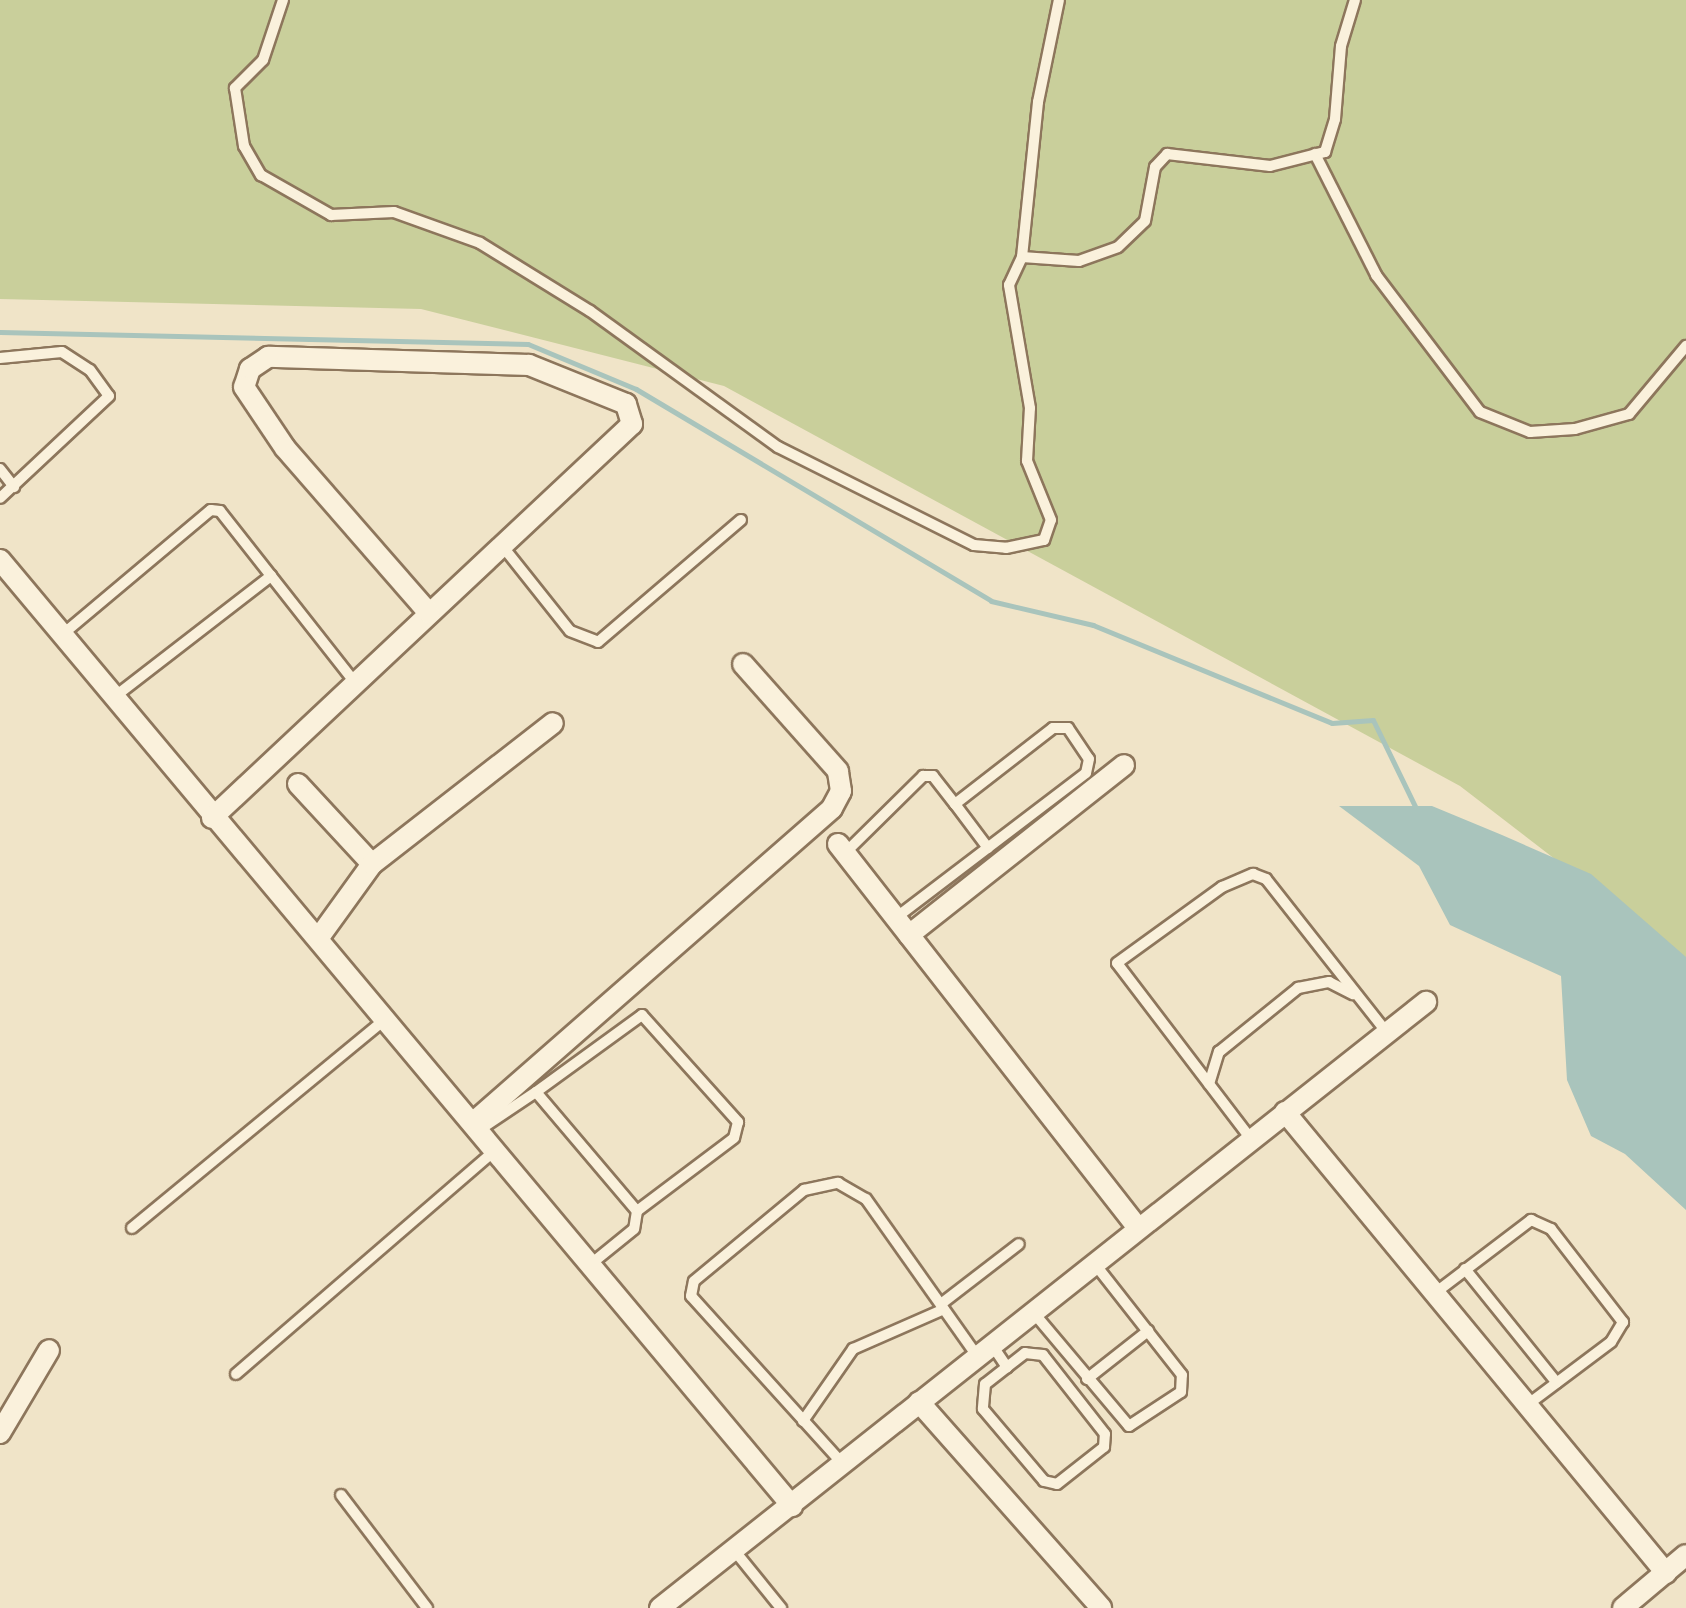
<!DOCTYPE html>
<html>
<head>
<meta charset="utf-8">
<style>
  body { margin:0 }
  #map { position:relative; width:1686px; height:1608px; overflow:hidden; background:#f0e4c8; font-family:"Crimson Pro",serif }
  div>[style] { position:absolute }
  .green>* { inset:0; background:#c9cf9b }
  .water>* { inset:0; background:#a9c4bc }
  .stream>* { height:5px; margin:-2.5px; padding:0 2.5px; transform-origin:2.5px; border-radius:2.5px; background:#a9c4bc }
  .roads { filter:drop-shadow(2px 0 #8d765c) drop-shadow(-2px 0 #8d765c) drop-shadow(0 2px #8d765c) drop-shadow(0 -2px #8d765c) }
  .service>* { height:10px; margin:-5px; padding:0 5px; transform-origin:5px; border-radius:5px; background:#faf1dc }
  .minor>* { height:20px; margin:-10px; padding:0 10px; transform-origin:10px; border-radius:10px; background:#faf1dc }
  span { translate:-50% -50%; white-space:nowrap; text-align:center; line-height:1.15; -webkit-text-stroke:8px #f7eed8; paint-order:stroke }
</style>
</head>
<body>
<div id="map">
  <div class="green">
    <i style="clip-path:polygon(0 0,1686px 0,1686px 960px,1460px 786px,724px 386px,421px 309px,0 299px)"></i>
  </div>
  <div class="water">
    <i style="clip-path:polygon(1339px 806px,1432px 806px,1502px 835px,1591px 874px,1686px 957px,1686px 1210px,1625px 1154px,1591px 1136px,1567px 1080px,1561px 976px,1450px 925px,1419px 866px)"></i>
  </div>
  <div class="stream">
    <i style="left:0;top:332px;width:528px;rotate:1.3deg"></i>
    <i style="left:528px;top:344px;width:117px;rotate:22.6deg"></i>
    <i style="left:636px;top:389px;width:413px;rotate:30.8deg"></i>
    <i style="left:991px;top:601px;width:105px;rotate:13.2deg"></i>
    <i style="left:1093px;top:625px;width:258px;rotate:22.3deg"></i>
    <i style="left:1332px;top:723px;width:41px;rotate:-4.2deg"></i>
    <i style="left:1373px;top:720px;width:96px;rotate:64deg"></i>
  </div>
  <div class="roads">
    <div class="service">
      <i style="left:283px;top:0;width:63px;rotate:108.4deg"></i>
      <i style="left:263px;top:60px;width:40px;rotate:135deg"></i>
      <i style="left:235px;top:88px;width:59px;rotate:81.2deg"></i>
      <i style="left:244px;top:146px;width:34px;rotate:60deg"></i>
      <i style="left:261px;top:175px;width:81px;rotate:29.7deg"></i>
      <i style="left:331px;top:215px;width:63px;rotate:-2.7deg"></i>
      <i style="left:394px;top:212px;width:91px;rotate:19.8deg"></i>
      <i style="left:480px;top:243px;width:129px;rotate:31.7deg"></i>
      <i style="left:590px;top:311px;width:232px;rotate:35.9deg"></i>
      <i style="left:778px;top:447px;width:219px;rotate:26.6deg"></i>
      <i style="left:974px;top:545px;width:32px;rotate:5deg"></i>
      <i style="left:1006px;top:548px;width:39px;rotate:-12deg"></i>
      <i style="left:1044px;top:540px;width:21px;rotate:-71deg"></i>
      <i style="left:1051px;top:520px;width:64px;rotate:-112.1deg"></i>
      <i style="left:1027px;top:461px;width:53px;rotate:-86.8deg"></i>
      <i style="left:1030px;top:408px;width:125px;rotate:-99.7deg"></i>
      <i style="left:1009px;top:285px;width:31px;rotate:-65deg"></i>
      <i style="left:1022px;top:257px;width:156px;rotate:-84.1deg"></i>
      <i style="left:1038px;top:102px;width:104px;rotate:-78.4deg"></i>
      <i style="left:1315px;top:154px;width:136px;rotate:63.2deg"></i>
      <i style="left:1376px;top:275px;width:172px;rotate:52.8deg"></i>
      <i style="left:1480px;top:412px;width:54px;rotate:21.8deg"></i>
      <i style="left:1530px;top:432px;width:45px;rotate:-3.8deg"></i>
      <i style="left:1575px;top:429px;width:56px;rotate:-15.5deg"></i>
      <i style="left:1629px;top:414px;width:89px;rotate:-50deg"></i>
      <i style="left:1022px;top:257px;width:57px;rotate:4deg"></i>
      <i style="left:1079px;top:261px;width:41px;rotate:-19.7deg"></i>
      <i style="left:1118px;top:247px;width:37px;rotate:-44deg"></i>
      <i style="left:1145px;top:221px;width:55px;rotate:-79.5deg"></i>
      <i style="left:1155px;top:167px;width:18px;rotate:-47deg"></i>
      <i style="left:1167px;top:154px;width:104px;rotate:6.6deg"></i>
      <i style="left:1270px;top:166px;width:57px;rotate:-14.3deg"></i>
      <i style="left:1325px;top:152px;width:34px;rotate:-73deg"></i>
      <i style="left:1335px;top:119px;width:73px;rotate:-85.3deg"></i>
      <i style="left:1341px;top:46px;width:48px;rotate:-73.1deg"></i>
      <i style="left:0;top:358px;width:62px;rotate:-5.5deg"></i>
      <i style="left:62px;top:352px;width:33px;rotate:33deg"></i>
      <i style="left:90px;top:370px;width:32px;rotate:54deg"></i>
      <i style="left:109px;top:396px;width:149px;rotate:136.9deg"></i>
      <i style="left:0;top:469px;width:23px;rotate:52deg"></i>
      <i style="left:500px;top:543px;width:112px;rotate:51.5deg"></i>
      <i style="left:570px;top:631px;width:30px;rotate:21deg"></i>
      <i style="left:598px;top:642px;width:188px;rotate:-40.5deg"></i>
      <i style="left:63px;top:634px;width:193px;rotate:-40deg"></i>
      <i style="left:211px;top:510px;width:9px;rotate:6deg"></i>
      <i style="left:220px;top:511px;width:216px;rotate:51.8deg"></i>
      <i style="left:113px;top:698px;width:200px;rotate:-37.7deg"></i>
      <i style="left:955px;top:804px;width:55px;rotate:53.1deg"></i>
      <i style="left:845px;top:853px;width:110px;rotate:-44.6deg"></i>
      <i style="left:923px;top:776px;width:10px"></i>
      <i style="left:933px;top:776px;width:36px;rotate:52deg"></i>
      <i style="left:955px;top:804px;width:124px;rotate:-37.8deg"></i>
      <i style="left:1053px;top:728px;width:15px"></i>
      <i style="left:1068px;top:728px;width:37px;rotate:56deg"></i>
      <i style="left:1089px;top:759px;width:14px;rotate:102deg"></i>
      <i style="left:1086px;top:773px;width:239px;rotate:142.7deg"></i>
      <i style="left:1209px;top:1084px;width:34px;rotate:-73deg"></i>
      <i style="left:1219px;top:1052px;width:102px;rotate:-39deg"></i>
      <i style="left:1298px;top:988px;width:32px;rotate:-11deg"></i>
      <i style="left:1329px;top:982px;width:27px;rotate:27deg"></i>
      <i style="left:536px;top:1092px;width:131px;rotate:-36deg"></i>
      <i style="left:642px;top:1015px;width:144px;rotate:48.1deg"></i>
      <i style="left:738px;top:1122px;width:16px;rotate:104deg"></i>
      <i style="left:734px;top:1138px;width:121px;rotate:143deg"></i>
      <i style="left:637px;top:1211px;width:18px;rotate:99deg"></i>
      <i style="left:634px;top:1229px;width:55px;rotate:140.9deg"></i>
      <i style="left:482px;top:1128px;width:65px;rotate:-33.7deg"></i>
      <i style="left:536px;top:1092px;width:156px;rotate:49.7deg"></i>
      <i style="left:1251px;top:1139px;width:221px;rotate:-127.3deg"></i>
      <i style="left:1117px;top:963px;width:130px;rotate:-35.9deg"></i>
      <i style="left:1222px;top:887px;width:34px;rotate:-23deg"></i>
      <i style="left:1253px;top:874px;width:14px;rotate:21deg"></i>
      <i style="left:1266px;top:879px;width:196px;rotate:51.8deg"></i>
      <i style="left:132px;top:1228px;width:332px;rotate:-39.5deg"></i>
      <i style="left:1465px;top:1269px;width:146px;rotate:51.1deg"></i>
      <i style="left:1435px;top:1293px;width:121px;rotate:-37.2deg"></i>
      <i style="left:1531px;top:1220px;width:22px;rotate:24deg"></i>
      <i style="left:1551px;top:1229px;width:118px;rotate:52.3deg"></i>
      <i style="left:1623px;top:1322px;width:23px;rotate:121deg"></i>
      <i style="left:1611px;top:1342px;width:105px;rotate:143.1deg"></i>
      <i style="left:941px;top:1304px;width:98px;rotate:-37.6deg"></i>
      <i style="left:1033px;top:1312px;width:149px;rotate:49.9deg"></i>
      <i style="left:1129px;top:1426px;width:62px;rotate:-33.2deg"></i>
      <i style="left:1181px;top:1392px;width:17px;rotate:-87deg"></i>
      <i style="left:1182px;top:1375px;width:141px;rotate:-128.1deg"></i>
      <i style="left:992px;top:1345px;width:27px;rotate:56deg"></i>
      <i style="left:1007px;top:1367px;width:28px;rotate:142deg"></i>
      <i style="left:985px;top:1384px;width:25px;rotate:95deg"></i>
      <i style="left:983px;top:1409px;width:94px;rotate:49.7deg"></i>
      <i style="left:1044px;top:1481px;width:13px;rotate:13deg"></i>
      <i style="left:1057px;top:1484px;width:60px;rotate:-38.2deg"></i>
      <i style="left:1104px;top:1447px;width:13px;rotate:-86deg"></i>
      <i style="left:1105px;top:1434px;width:100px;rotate:-128.1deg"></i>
      <i style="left:1043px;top:1355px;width:18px;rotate:-174deg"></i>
      <i style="left:1025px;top:1353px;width:23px;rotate:142deg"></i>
      <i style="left:236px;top:1374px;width:345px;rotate:-40.8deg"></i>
      <i style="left:1087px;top:1379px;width:78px;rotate:-38.2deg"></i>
      <i style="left:803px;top:1421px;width:88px;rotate:-55.2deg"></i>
      <i style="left:853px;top:1349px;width:99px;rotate:-23.7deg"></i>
      <i style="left:842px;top:1463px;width:225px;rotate:-132.1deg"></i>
      <i style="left:691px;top:1296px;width:15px;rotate:-79deg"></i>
      <i style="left:694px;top:1281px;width:143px;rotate:-39.6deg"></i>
      <i style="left:804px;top:1190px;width:35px;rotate:-12deg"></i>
      <i style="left:838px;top:1183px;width:32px;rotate:30deg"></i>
      <i style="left:866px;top:1199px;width:192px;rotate:54.7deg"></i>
      <i style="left:341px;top:1495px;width:142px;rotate:52.7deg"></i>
      <i style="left:734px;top:1550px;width:75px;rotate:51deg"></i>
    </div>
    <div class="minor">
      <i style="left:0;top:560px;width:1234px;rotate:50.06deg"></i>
      <i style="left:298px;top:784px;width:109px;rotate:47.2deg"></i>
      <i style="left:212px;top:818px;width:576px;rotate:-43.17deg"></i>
      <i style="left:632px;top:424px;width:21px;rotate:-107deg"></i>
      <i style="left:626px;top:404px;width:105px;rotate:-158.1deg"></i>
      <i style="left:529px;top:365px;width:261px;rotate:-178.2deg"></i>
      <i style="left:268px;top:357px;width:22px;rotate:146deg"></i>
      <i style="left:250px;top:369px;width:19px;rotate:108deg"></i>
      <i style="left:244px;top:387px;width:73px;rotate:56.1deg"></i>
      <i style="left:285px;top:448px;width:219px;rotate:48.9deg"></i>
      <i style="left:838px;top:844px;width:487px;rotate:52deg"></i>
      <i style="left:909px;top:935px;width:274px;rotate:-38.3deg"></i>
      <i style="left:320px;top:936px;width:89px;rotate:-54.2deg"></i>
      <i style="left:372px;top:864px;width:229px;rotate:-37.9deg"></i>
      <i style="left:1285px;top:1112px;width:598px;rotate:50.43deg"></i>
      <i style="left:476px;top:1120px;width:473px;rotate:-41.2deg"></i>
      <i style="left:832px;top:808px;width:19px;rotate:-62deg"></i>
      <i style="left:841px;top:791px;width:20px;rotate:-99deg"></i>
      <i style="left:838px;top:771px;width:143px;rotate:-131.6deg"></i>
      <i style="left:919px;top:1402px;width:275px;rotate:48.5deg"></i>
      <i style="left:0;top:1433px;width:96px;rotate:-59.4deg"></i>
      <i style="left:660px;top:1608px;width:977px;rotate:-38.35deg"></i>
      <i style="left:1623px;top:1608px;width:82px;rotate:-40.1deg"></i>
    </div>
  </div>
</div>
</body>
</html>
